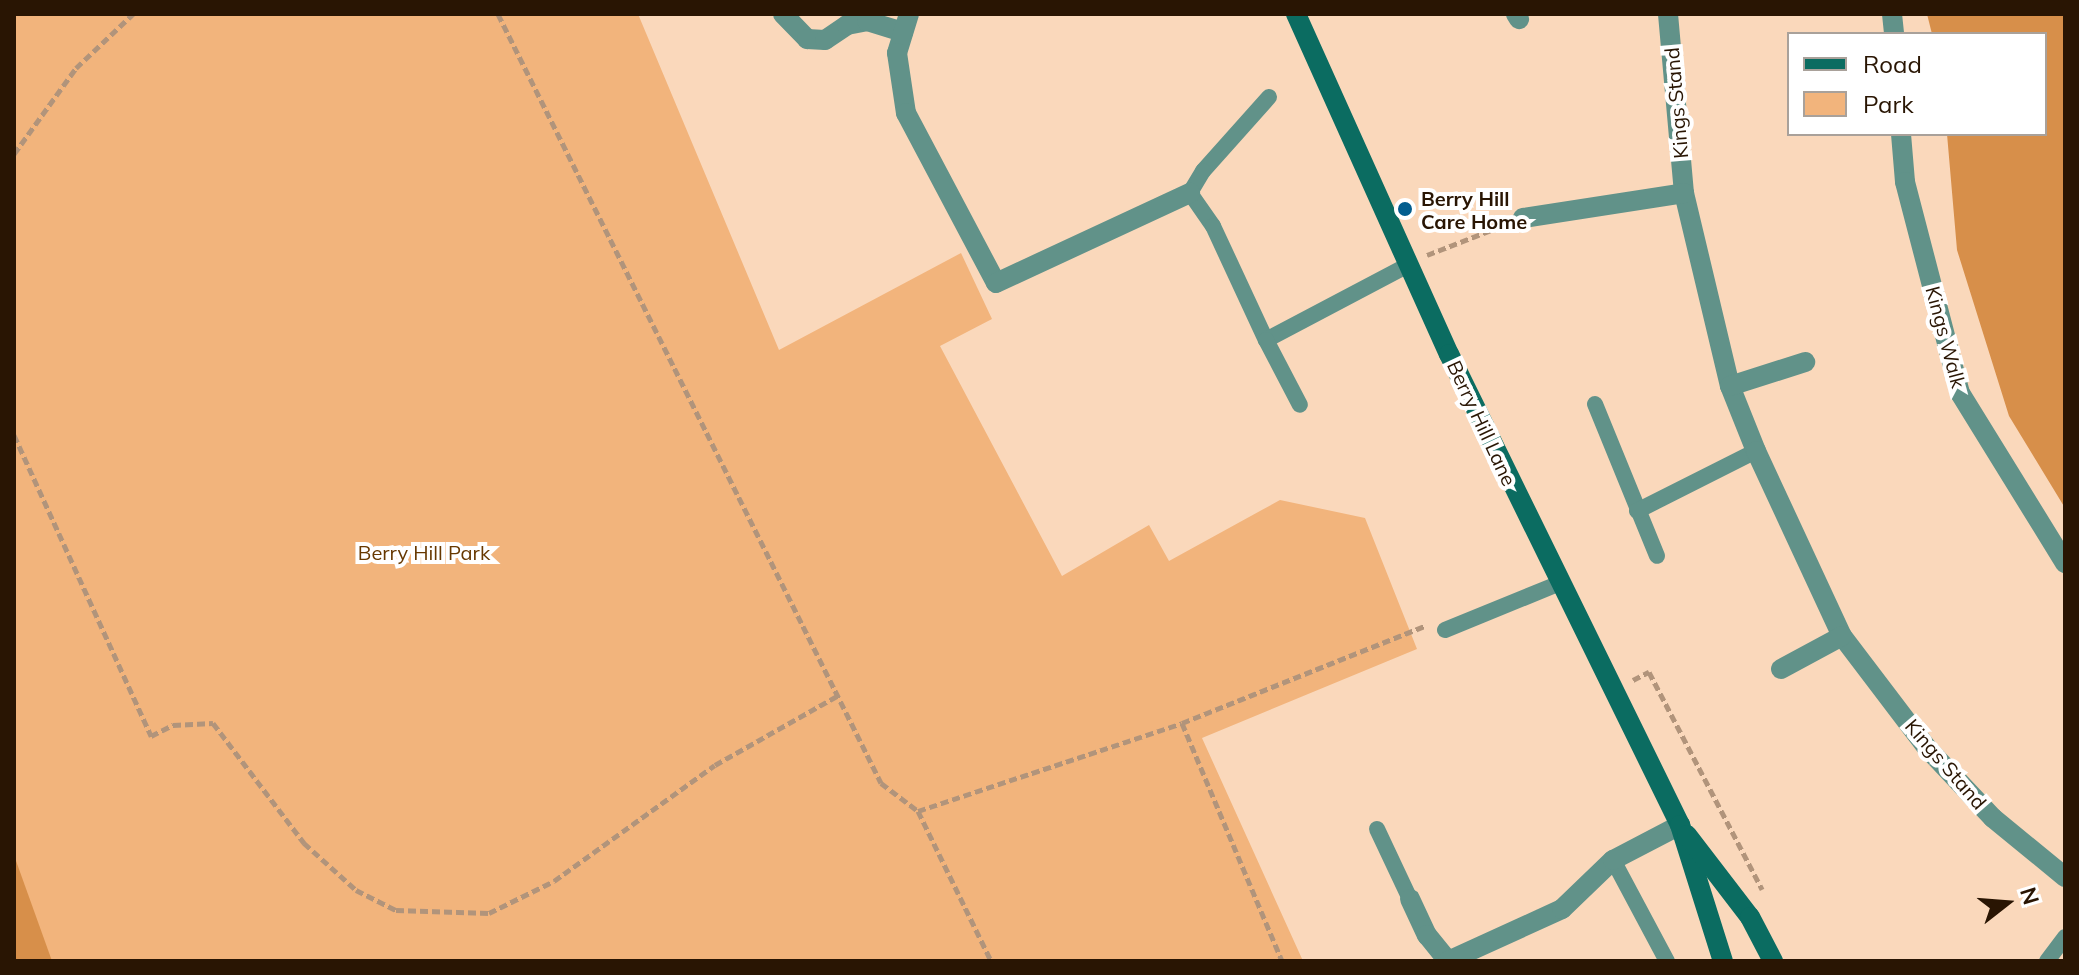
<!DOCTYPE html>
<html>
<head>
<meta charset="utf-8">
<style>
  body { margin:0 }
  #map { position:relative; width:2079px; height:975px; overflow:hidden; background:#fad8bb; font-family:Mulish,sans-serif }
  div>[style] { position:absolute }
  .green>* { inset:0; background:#f2b47c }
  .forest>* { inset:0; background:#d78f4a }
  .path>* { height:5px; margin-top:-2.5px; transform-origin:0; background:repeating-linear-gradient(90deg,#b1947b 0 8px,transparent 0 12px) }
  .lane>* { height:16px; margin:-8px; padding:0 8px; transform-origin:8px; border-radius:8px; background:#619289 }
  .street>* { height:20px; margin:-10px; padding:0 10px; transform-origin:10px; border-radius:10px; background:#619289 }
  .secondary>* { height:20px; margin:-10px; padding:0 10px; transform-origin:10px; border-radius:10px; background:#0b6c61 }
  .dots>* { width:22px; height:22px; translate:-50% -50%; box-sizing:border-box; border:4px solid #fff; border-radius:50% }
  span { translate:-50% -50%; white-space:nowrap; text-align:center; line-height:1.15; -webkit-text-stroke:8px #fff; paint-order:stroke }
  .street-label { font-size:20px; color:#291503 }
  .poi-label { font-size:20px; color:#291503; font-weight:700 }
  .left { translate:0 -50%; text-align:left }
  .park-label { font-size:20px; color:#673800 }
  .frame { position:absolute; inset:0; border:16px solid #291503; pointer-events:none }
  .legend { position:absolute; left:1787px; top:32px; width:260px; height:104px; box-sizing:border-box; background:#fff; border:2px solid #a9a19a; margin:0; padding:10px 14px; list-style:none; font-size:24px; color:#291503 }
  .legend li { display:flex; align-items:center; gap:16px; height:40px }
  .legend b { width:40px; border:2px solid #a9a19a }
  .north { position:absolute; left:1967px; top:863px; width:80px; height:80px; -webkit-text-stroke:6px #fff; paint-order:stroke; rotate:73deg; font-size:22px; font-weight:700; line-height:32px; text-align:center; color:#291503 }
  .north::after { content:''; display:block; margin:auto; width:28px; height:36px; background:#291503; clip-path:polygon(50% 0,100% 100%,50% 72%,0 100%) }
</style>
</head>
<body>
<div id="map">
  <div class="green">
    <i style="clip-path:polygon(14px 14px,638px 14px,779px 350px,961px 253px,992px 319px,940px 346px,1062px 576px,1149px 525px,1169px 561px,1280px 500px,1365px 518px,1417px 649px,1202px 738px,1303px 961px,14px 961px)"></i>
  </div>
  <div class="forest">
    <i style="clip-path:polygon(1927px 14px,2065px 14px,2065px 508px,2009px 416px,1957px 250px,1947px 134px,2045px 134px,2045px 34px,1932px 34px)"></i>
    <i style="clip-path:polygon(14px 857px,15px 858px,52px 961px,14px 961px)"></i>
  </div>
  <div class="path">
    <i style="left:498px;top:14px;width:859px;rotate:63.52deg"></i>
    <i style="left:881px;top:783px;width:46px;rotate:37.1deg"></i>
    <i style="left:918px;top:811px;width:167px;rotate:64deg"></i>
    <i style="left:14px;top:154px;width:106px;rotate:-54.2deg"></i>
    <i style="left:76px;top:68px;width:79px;rotate:-43.5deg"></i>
    <i style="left:1427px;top:255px;width:83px;rotate:-21.3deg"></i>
    <i style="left:14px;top:435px;width:331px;rotate:65.5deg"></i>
    <i style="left:151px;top:736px;width:25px;rotate:-27deg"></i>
    <i style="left:173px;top:725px;width:40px;rotate:-2.9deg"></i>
    <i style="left:213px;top:723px;width:151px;rotate:52.8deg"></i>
    <i style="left:304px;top:843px;width:70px;rotate:42.1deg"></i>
    <i style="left:356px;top:890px;width:45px;rotate:26.6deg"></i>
    <i style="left:396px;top:910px;width:93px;rotate:1.8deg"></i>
    <i style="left:489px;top:913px;width:72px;rotate:-26.2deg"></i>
    <i style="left:554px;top:881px;width:198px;rotate:-35.8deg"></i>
    <i style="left:715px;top:765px;width:140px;rotate:-29.5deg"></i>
    <i style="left:1633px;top:680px;width:18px;rotate:-27deg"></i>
    <i style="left:1649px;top:672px;width:245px;rotate:62.5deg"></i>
    <i style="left:1182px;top:723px;width:258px;rotate:67.2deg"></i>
    <i style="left:918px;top:811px;width:278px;rotate:-18.4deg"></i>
    <i style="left:1182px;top:723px;width:261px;rotate:-21.8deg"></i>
  </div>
  <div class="lane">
    <i style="left:1269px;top:97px;width:99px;rotate:131.7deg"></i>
    <i style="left:1203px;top:171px;width:26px;rotate:121deg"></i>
    <i style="left:1190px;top:193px;width:40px;rotate:55.1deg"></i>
    <i style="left:1213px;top:226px;width:126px;rotate:65.1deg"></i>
    <i style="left:1266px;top:340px;width:161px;rotate:-27.8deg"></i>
    <i style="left:1266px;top:340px;width:73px;rotate:62.4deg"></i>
    <i style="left:1595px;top:404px;width:164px;rotate:67.8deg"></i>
    <i style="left:1637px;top:511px;width:133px;rotate:-26.8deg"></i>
    <i style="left:1445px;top:630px;width:122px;rotate:-22.2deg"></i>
    <i style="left:1377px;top:829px;width:77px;rotate:64.8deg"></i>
    <i style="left:1613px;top:860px;width:115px;rotate:61.9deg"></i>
    <i style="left:2047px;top:961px;width:30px;rotate:-53deg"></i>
  </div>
  <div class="street">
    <i style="left:783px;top:14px;width:35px;rotate:46deg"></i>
    <i style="left:807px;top:39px;width:18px;rotate:3deg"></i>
    <i style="left:825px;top:40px;width:27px;rotate:-34deg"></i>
    <i style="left:847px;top:25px;width:20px;rotate:-11deg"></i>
    <i style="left:867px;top:21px;width:38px;rotate:17deg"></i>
    <i style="left:909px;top:14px;width:41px;rotate:107.1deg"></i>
    <i style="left:897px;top:53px;width:61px;rotate:81.5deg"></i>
    <i style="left:906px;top:113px;width:192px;rotate:62.1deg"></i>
    <i style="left:996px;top:283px;width:214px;rotate:-24.9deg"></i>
    <i style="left:1516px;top:14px;width:6px;rotate:59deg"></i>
    <i style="left:1668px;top:14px;width:180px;rotate:84.9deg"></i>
    <i style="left:1684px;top:193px;width:198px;rotate:76.6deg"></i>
    <i style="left:1730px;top:386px;width:70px;rotate:68.2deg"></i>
    <i style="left:1756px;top:451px;width:204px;rotate:65.1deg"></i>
    <i style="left:1842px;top:636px;width:141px;rotate:52.8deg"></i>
    <i style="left:1927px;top:748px;width:96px;rotate:46.7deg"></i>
    <i style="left:1993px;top:818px;width:93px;rotate:39.3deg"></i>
    <i style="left:1892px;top:14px;width:20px;rotate:84deg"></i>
    <i style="left:1901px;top:134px;width:48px;rotate:85.2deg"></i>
    <i style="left:1905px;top:182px;width:218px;rotate:75.4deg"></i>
    <i style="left:1960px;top:393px;width:200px;rotate:58.3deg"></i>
    <i style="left:1523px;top:218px;width:163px;rotate:-8.8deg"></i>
    <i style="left:1730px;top:386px;width:79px;rotate:-17.7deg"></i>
    <i style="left:1781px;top:669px;width:69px;rotate:-28.4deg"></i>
    <i style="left:1410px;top:899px;width:40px;rotate:65deg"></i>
    <i style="left:1427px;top:935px;width:32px;rotate:51deg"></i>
    <i style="left:1448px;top:961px;width:125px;rotate:-24.5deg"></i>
    <i style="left:1562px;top:909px;width:71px;rotate:-43.9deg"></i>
    <i style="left:1613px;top:860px;width:76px;rotate:-27.6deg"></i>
  </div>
  <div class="secondary">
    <i style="left:1296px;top:14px;width:373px;rotate:65.8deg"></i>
    <i style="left:1449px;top:354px;width:525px;rotate:63.87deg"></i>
    <i style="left:1680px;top:825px;width:143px;rotate:72.5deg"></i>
    <i style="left:1687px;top:835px;width:103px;rotate:52.5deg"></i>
    <i style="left:1750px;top:917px;width:50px;rotate:62.4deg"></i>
  </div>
  <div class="dots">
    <i style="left:1405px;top:209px;background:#025d8e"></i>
  </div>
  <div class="street-label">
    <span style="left:1676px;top:103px;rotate:-95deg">Kings Stand</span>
    <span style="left:1946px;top:337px;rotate:75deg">Kings Walk</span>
    <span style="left:1482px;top:423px;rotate:65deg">Berry Hill Lane</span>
    <span style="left:1946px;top:764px;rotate:49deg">Kings Stand</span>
  </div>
  <div class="poi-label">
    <span class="left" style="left:1421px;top:210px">Berry Hill<br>Care Home</span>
  </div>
  <div class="park-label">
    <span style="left:424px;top:552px">Berry Hill Park</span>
  </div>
  <div class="frame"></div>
  <ul class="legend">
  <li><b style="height:10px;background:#0b6c61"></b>Road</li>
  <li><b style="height:22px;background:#f2b47c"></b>Park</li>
  </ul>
  <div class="north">N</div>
</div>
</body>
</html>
